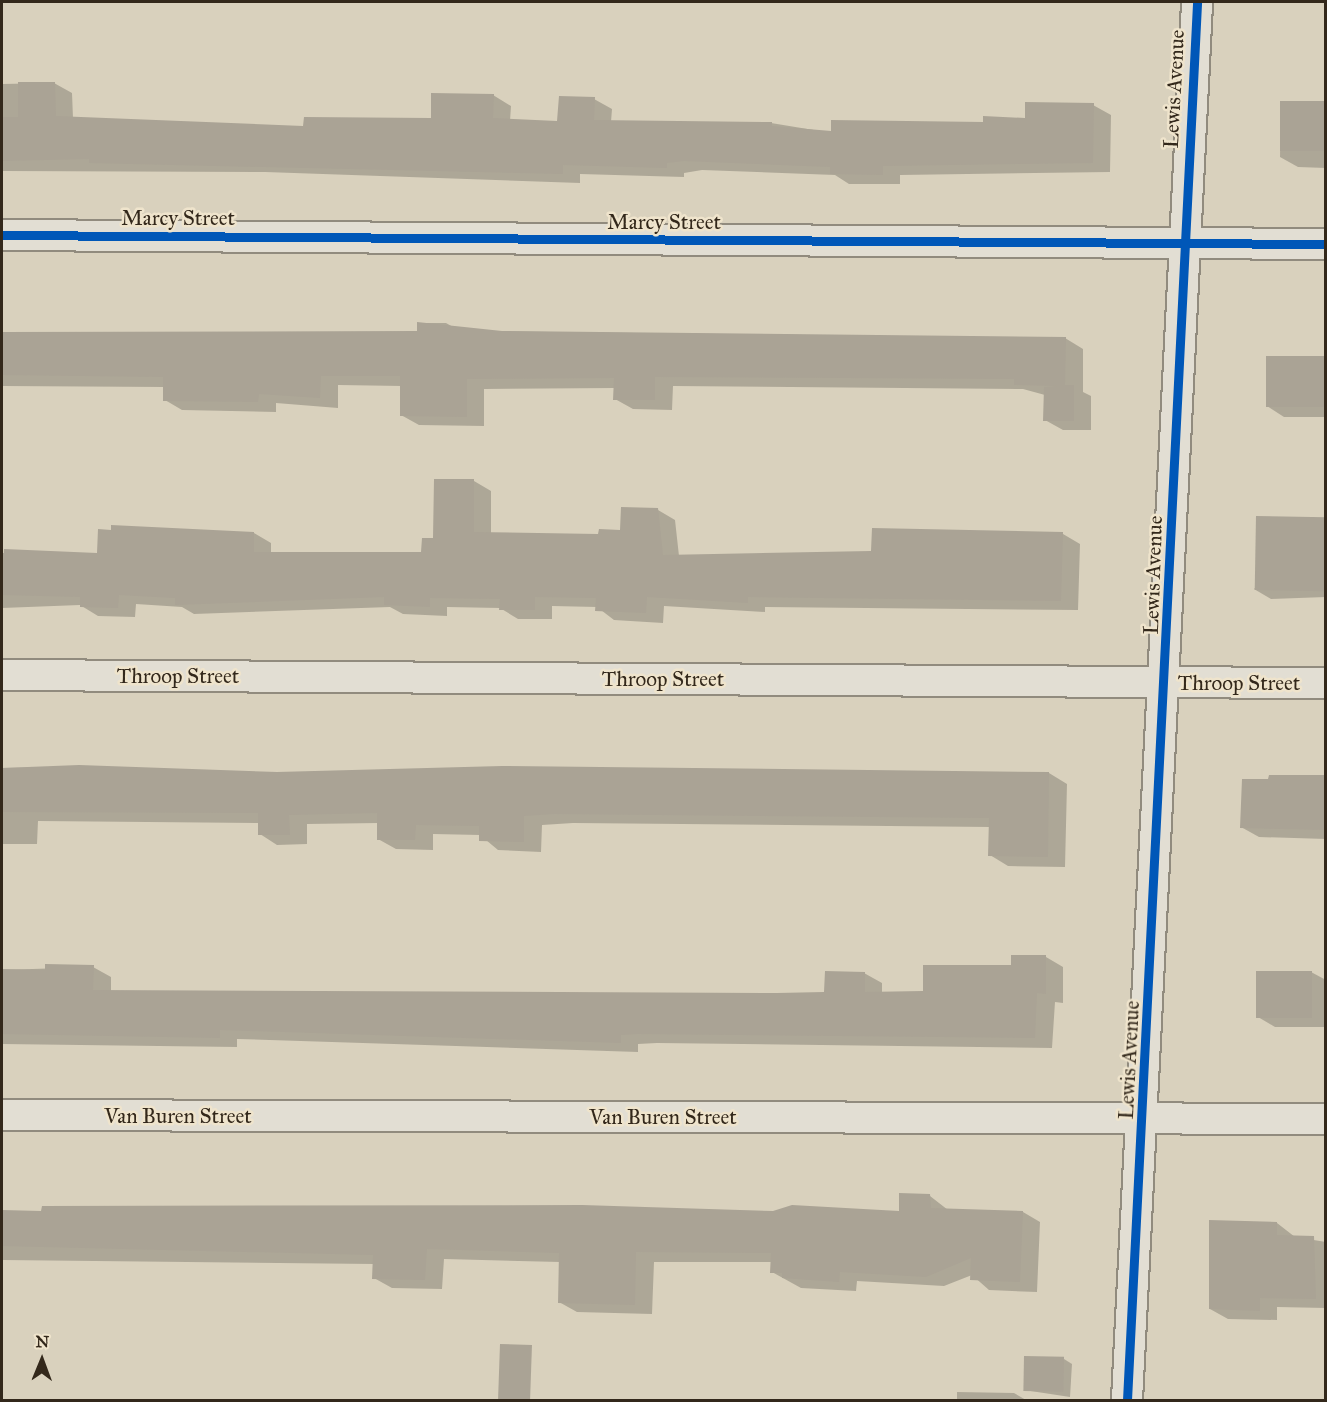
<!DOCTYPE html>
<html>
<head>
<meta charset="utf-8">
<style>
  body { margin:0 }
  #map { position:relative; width:1327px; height:1402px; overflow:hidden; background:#d9d1bd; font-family:"IM FELL Great Primer",serif }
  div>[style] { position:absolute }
  .shadow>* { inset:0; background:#0003 }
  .building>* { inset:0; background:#aaa395; transform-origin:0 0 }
  .roads { filter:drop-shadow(2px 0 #918b7e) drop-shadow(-2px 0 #918b7e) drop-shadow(0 2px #918b7e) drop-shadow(0 -2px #918b7e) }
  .street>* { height:30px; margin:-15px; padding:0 15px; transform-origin:15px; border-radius:15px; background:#e2ded3 }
  .cycleway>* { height:9px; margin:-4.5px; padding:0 4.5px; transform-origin:4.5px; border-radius:4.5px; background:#0057b8 }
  span { translate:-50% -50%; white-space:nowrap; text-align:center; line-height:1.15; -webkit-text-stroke:5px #efe4cc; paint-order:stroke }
  .street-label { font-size:21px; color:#33281b }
  .frame { position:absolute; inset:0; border:3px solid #33281b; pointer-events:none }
  .north { position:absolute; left:12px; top:1330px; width:60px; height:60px; -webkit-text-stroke:4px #efe4cc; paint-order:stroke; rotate:1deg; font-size:16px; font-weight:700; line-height:24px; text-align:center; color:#33281b }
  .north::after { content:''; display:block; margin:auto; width:21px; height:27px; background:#33281b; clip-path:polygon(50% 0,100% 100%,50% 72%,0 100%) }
</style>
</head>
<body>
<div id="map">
  <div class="shadow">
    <i style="clip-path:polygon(54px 83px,72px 93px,73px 118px,305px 127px,432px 120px,493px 95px,511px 106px,510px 121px,559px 123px,594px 99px,612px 109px,611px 122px,771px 123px,832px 133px,1026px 120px,1093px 105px,1111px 115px,1110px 172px,900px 175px,900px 184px,849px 184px,835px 175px,702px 170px,684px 173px,684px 177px,580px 174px,580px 183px,265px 172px,2px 171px,2px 84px)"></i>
    <i style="clip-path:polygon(1281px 102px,1326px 102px,1326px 168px,1298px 167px,1280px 157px)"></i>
    <i style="clip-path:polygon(419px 323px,446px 323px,460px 331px,1065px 338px,1083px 349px,1083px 392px,1091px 396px,1091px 430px,1063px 430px,1045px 420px,1045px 395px,1023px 389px,673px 386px,672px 410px,633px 409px,615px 399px,615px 388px,484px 389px,484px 426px,419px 425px,401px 415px,402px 386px,338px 385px,338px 408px,276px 403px,276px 412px,182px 410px,165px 400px,164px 387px,2px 386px,2px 332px,419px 333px)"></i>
    <i style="clip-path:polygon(1326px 358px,1326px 417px,1284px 417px,1267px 406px)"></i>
    <i style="clip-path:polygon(436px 480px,474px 481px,491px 491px,491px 534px,600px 536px,622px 532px,658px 510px,675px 520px,679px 556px,872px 552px,1063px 534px,1080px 544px,1078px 610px,765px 607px,765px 612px,664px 606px,663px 623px,614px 620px,597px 607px,552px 606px,552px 619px,518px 619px,500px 608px,447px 607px,447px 616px,403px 614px,390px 607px,194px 614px,182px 607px,136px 604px,135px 617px,98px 616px,80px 605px,2px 608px,2px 553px,98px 554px,254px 533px,271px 543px,271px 554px,422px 553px,435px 540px)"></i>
    <i style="clip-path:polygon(1326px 519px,1326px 597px,1271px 599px,1254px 589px)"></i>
    <i style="clip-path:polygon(79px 767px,277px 773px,502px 768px,1049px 773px,1067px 784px,1065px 867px,1008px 866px,990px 855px,990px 827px,573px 823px,542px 825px,541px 852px,498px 850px,480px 835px,433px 834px,433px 850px,396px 849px,378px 839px,379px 823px,307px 824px,307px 844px,277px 845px,260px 834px,259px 823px,38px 821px,37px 844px,2px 844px,2px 768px)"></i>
    <i style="clip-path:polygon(1326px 779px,1326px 839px,1259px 837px,1241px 827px)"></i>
    <i style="clip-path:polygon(1046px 957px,1063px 967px,1063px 1003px,1055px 1002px,1052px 1048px,657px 1043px,638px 1044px,638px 1052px,237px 1039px,237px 1047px,2px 1044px,2px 970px,93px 967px,111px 977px,111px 992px,826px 994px,864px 973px,882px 983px,882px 993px,925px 993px)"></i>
    <i style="clip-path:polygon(1311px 972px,1326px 980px,1326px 1027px,1275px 1027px,1258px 1017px)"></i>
    <i style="clip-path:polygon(930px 1196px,948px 1210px,1023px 1212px,1040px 1222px,1037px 1292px,989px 1290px,972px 1275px,944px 1286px,857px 1281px,856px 1291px,801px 1288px,772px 1272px,772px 1262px,654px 1262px,652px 1314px,577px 1312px,559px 1302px,560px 1262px,444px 1259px,442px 1289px,392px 1288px,374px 1278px,374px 1264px,2px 1260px,2px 1212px,900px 1212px)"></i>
    <i style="clip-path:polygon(1211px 1221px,1277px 1223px,1295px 1237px,1326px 1242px,1326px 1308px,1277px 1307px,1277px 1320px,1228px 1319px,1210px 1309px)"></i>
    <i style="clip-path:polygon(1064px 1359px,1072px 1364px,1070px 1397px,1024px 1390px)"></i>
    <i style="clip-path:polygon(957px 1392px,1014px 1393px,1026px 1400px,957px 1400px)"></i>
  </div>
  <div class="building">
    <i style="clip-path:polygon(18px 82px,55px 82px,56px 116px,303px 126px,304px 117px,431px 118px,431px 93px,494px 94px,493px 118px,557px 121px,559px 96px,595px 97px,594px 120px,772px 122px,772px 126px,831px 131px,831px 120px,983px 122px,983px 116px,1025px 118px,1025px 102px,1094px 103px,1093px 163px,883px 166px,883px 175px,830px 174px,830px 167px,684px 161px,667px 163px,667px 168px,563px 165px,563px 174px,89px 163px,89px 159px,2px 161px,2px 117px,18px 117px)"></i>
    <i style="left:1280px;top:101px;width:46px;height:50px"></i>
    <i style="clip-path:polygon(417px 322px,502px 331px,1066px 337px,1065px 385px,1074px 385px,1074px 421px,1043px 421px,1044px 387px,1057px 386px,1014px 385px,1014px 379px,655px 377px,655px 400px,613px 400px,614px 378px,467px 379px,467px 417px,400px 416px,400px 376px,321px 376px,320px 398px,259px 394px,258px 402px,163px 401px,163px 377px,2px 375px,2px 332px,417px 331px)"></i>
    <i style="left:1266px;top:356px;width:60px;height:51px"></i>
    <i style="clip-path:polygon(434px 479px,474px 479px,474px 532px,598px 534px,599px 529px,620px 530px,621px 507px,658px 508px,663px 555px,871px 551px,872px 528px,1063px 532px,1061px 601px,748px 597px,748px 603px,647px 597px,646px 613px,595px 611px,596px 598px,535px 597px,535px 610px,499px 610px,500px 599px,430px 598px,430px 607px,384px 605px,384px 597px,175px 605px,175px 598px,119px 595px,118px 608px,80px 607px,80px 597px,2px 595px,4px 549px,97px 553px,98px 529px,111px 530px,111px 525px,254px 532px,254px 552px,421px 552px,422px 538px,433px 538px)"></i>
    <i style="left:1256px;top:516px;width:70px;height:74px;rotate:1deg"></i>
    <i style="clip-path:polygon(79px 765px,277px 772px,502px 766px,1049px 772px,1048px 857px,988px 856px,989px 818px,554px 814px,524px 816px,524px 842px,479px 841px,479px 826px,416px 825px,415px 840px,377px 840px,377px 813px,289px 815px,290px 835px,258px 835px,258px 813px,2px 812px,2px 768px)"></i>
    <i style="clip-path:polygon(1269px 775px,1326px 775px,1326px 830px,1240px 828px,1242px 779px,1268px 779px)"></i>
    <i style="clip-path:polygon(1011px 955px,1046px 955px,1046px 994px,1037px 993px,1035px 1038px,638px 1034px,621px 1035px,621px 1043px,220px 1030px,220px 1038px,2px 1034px,2px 969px,45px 970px,45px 964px,94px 965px,93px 990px,777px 993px,824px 992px,825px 971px,865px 972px,865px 992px,923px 991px,923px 965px,1011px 965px)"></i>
    <i style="left:1256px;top:971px;width:56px;height:47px"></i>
    <i style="clip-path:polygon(899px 1193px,930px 1194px,931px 1208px,1023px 1211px,1020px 1282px,970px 1280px,971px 1258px,926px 1277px,840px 1272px,839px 1282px,782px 1278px,782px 1273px,770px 1273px,771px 1253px,636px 1252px,635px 1305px,558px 1303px,559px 1253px,427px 1249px,425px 1280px,372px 1279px,373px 1255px,2px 1246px,2px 1210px,41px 1211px,42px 1206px,582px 1205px,773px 1211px,792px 1205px,899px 1211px)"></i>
    <i style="clip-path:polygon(1209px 1220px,1277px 1222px,1277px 1235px,1314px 1236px,1316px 1299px,1260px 1298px,1260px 1311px,1209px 1309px)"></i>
    <i style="left:500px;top:1344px;width:32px;height:57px;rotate:2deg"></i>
    <i style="left:1024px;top:1356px;width:40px;height:35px;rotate:1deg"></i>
  </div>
  <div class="roads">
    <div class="street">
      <i style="left:2px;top:235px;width:1324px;rotate:0.39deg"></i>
      <i style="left:2px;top:675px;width:1324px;rotate:0.35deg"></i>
      <i style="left:2px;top:1115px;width:1324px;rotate:0.17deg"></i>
      <i style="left:1127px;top:1400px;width:1400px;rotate:-87.13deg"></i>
    </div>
  </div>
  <div class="cycleway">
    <i style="left:2px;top:235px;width:1324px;rotate:0.39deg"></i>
    <i style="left:1127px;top:1400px;width:1400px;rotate:-87.13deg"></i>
  </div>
  <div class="street-label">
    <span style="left:1174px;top:89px;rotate:-87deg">Lewis Avenue</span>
    <span style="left:178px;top:218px">Marcy Street</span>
    <span style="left:664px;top:222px">Marcy Street</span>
    <span style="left:1153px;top:575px;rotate:-88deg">Lewis Avenue</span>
    <span style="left:178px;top:676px">Throop Street</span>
    <span style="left:663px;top:679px">Throop Street</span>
    <span style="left:1239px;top:683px">Throop Street</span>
    <span style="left:1129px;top:1060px;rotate:-87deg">Lewis Avenue</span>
    <span style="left:178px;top:1116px">Van Buren Street</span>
    <span style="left:663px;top:1117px">Van Buren Street</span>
  </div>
  <div class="frame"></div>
  <div class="north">N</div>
</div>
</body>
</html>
